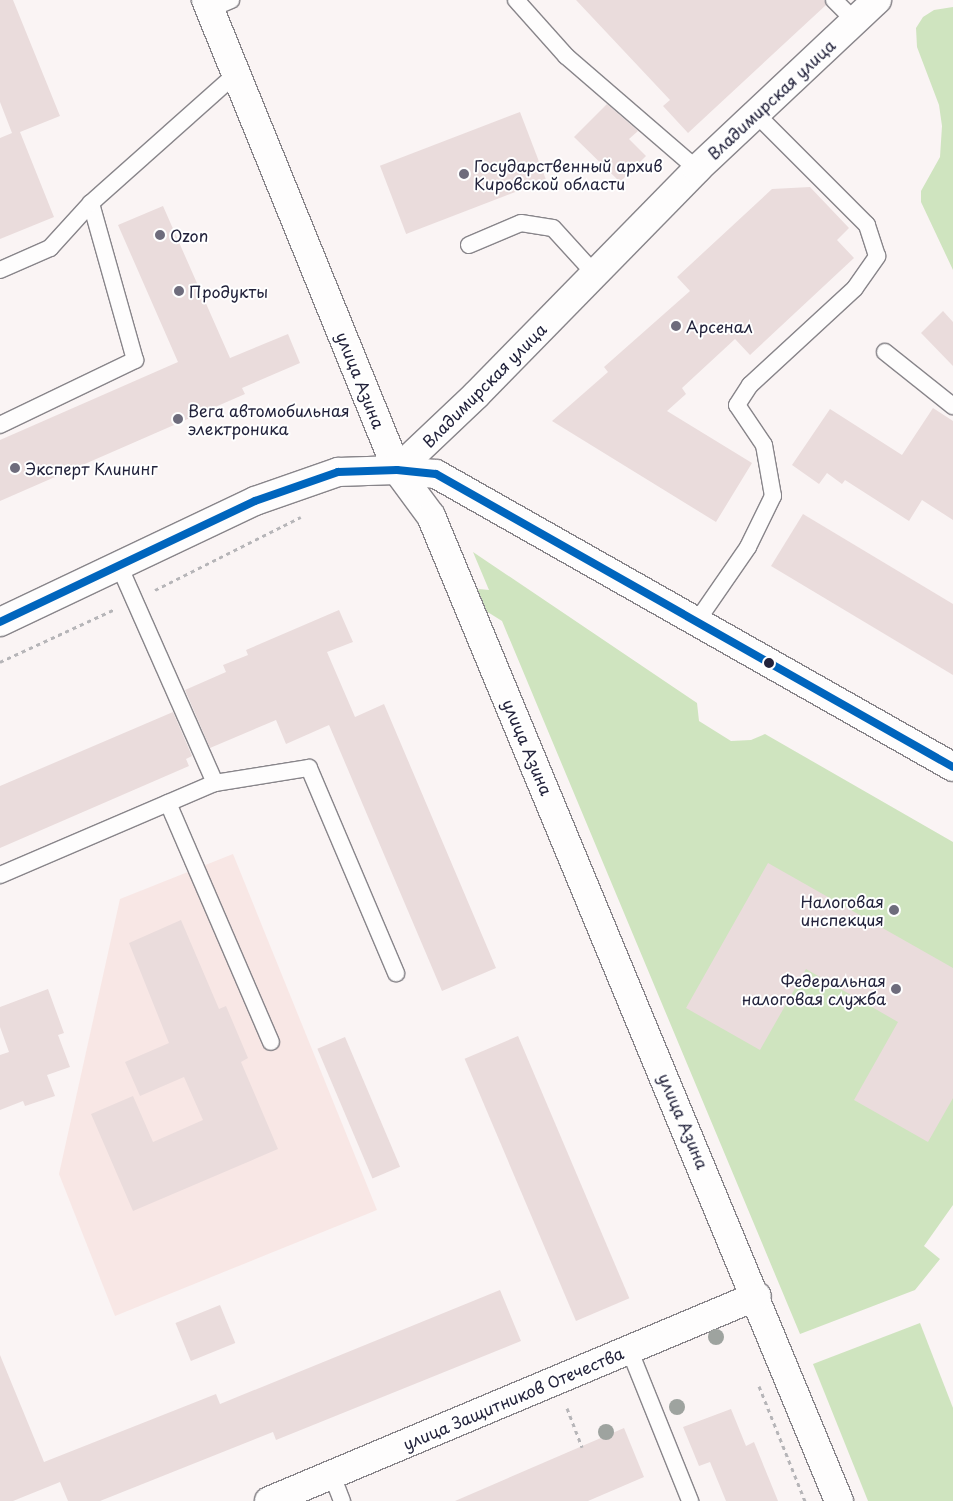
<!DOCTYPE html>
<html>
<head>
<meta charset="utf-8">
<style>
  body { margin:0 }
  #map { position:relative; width:953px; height:1501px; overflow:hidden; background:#faf4f4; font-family:"Playpen Sans",sans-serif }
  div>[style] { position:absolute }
  .built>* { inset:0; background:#f8e7e5 }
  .green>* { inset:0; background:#cfe4bf }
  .building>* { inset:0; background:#eadcdc; transform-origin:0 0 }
  .path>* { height:3px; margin-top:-1.5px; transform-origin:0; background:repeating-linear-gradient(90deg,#b6b5b8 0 4px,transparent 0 8px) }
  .roads { filter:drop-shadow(1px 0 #88858a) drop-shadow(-1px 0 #88858a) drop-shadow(0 1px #88858a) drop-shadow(0 -1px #88858a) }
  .lane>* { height:16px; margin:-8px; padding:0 8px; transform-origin:8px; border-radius:8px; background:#fefdfd }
  .street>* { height:28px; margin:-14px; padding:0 14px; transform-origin:14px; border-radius:14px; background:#fefdfd }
  .secondary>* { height:28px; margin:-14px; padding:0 14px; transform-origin:14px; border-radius:14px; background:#fefdfd }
  .bus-1>* { height:8px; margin:-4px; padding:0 4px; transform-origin:4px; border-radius:4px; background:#0065bd }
  .trees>* { width:16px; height:16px; margin:-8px; border-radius:50%; background:#9ea39f }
  .dots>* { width:14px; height:14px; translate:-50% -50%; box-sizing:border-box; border:2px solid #fff; border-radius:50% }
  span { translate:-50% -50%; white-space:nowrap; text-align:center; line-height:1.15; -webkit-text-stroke:4px #fff; paint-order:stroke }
  .street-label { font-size:16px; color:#22223b }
  .poi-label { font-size:16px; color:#22223b }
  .left { translate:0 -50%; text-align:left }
  .right { translate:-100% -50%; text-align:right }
</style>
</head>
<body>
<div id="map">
  <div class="built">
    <i style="clip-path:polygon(233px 854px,377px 1210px,115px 1316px,59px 1174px,120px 899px)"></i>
  </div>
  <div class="green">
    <i style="clip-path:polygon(953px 7px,953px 270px,921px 202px,921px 191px,940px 157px,942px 126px,939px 105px,917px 47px,916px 28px,923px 17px,934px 10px)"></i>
    <i style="clip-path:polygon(473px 552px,697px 703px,699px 721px,731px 741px,751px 740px,765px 734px,953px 842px,953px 1205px,924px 1246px,940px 1259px,915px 1290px,800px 1334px,502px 621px,478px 606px,474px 595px,479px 589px,489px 590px)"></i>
    <i style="clip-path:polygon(920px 1323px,953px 1408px,953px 1501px,868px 1501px,813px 1364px)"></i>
  </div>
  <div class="building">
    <i style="clip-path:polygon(0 0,13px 0,60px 116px,20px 132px,54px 217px,0 239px,0 138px,12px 133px,0 102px)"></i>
    <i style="clip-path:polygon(576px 0,824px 0,826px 5px,688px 133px,663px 106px,670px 100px)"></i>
    <i style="clip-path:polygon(607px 104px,638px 131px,629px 139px,646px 156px,620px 182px,574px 137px)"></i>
    <i style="left:520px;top:112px;width:73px;height:150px;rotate:69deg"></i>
    <i style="clip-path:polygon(810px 187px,849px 228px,837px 240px,854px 258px,750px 355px,735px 339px,682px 388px,686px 394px,667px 411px,752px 463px,716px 522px,552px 421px,608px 372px,604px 367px,690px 291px,677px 277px,772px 189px)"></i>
    <i style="clip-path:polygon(163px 206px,230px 358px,288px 334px,300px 363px,242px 388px,245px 394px,0 501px,0 440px,178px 362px,118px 225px)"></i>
    <i style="clip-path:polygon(943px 311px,953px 322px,953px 366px,921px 333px)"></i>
    <i style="clip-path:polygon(933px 408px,953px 421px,953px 520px,922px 500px,909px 521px,845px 480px,842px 484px,827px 473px,819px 484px,792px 465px,830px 409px,902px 455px)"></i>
    <i style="clip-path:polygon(803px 514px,953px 604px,953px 675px,771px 566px)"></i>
    <i style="clip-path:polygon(339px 610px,353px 642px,327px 652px,355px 717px,384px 704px,496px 968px,442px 991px,329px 725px,286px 744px,276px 720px,210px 748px,185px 690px,226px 672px,223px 665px,248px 655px,246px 650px)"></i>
    <i style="clip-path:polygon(173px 712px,192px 756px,186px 759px,189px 766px,0 848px,0 786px)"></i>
    <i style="clip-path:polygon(768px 863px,953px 968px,953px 1098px,928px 1142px,854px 1100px,898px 1022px,806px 969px,760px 1050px,686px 1008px)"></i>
    <i style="clip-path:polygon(181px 920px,219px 1009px,226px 1006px,248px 1058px,241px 1062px,278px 1149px,133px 1211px,91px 1114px,133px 1096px,153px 1142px,203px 1120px,184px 1077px,140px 1096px,125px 1062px,169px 1043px,129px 943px)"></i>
    <i style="clip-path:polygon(48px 989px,64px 1033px,58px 1035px,70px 1067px,47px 1075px,55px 1096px,25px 1106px,23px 1101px,0 1110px,0 1055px,9px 1052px,0 1027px,0 1007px)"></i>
    <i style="left:518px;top:1036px;width:285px;height:58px;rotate:67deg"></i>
    <i style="left:345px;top:1037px;width:141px;height:30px;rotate:67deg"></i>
    <i style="clip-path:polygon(500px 1290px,521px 1341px,276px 1440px,273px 1432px,100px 1501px,68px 1501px,60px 1482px,13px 1501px,0 1501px,0 1355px,44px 1462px,216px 1394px,220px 1404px)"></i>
    <i style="left:220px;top:1305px;width:41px;height:48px;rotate:68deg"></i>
    <i style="clip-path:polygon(731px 1409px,746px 1446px,754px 1442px,778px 1501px,726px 1501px,710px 1462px,699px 1466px,683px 1427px)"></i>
    <i style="clip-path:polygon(624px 1428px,644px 1477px,588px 1501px,455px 1501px)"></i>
  </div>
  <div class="path">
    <i style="left:155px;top:590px;width:163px;rotate:-26.6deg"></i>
    <i style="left:0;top:662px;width:127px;rotate:-24.7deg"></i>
    <i style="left:759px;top:1386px;width:124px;rotate:68.2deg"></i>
    <i style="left:567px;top:1408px;width:42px;rotate:69deg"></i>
  </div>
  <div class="roads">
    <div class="lane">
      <i style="left:516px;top:0;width:75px;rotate:48.2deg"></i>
      <i style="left:566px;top:56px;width:173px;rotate:40.8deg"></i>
      <i style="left:834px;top:0;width:30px;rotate:45deg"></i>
      <i style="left:210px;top:9px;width:23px;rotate:-23deg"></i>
      <i style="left:469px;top:245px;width:56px;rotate:-22.9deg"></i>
      <i style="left:521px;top:223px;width:32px;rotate:9deg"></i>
      <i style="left:553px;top:228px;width:62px;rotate:47.6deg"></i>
      <i style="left:0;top:270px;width:55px;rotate:-23.7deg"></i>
      <i style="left:50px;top:248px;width:61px;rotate:-47.7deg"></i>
      <i style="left:885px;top:352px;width:87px;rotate:38.5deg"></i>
      <i style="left:0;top:425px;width:150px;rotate:-25.7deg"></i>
      <i style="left:135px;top:360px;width:163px;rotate:-105.7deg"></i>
      <i style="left:91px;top:203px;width:194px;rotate:-41.7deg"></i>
      <i style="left:697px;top:621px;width:90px;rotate:-55.4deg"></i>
      <i style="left:748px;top:547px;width:57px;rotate:-63.9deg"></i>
      <i style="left:773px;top:496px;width:52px;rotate:-100deg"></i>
      <i style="left:764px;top:445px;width:48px;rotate:-124deg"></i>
      <i style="left:737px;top:405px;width:24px;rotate:-57deg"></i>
      <i style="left:750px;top:385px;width:143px;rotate:-42.7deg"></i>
      <i style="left:855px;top:288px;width:39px;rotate:-55deg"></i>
      <i style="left:877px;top:256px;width:33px;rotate:-108deg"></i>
      <i style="left:867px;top:225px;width:158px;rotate:-135deg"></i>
      <i style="left:215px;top:783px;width:95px;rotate:-9.1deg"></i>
      <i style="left:309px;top:768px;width:223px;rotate:67deg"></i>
      <i style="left:168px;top:803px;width:260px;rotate:66.7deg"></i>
      <i style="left:0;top:875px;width:234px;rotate:-23.2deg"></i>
      <i style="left:215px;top:783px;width:238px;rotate:-113.8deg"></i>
      <i style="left:629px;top:1349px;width:164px;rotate:68.1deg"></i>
      <i style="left:332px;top:1475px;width:28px;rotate:69deg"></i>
    </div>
    <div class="street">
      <i style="left:206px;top:0;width:507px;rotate:67.88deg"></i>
      <i style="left:397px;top:470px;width:57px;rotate:53.5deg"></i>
      <i style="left:431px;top:516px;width:1066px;rotate:67.5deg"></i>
      <i style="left:397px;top:470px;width:110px;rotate:-43.5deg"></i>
      <i style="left:477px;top:394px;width:315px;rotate:-45.6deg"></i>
      <i style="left:697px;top:169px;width:247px;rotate:-43.2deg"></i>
      <i style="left:269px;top:1501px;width:529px;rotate:-22.79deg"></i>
    </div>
    <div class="secondary">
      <i style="left:0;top:622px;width:282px;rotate:-25.4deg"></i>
      <i style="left:255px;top:501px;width:88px;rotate:-19.3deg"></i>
      <i style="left:338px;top:472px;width:59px;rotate:-1.9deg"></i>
      <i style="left:397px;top:470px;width:39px;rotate:6deg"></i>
      <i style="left:436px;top:474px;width:594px;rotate:29.54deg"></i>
    </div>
  </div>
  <div class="bus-1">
    <i style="left:0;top:622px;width:282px;rotate:-25.4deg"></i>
    <i style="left:255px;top:501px;width:88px;rotate:-19.3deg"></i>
    <i style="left:338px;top:472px;width:59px;rotate:-1.9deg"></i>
    <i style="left:397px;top:470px;width:39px;rotate:6deg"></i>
    <i style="left:436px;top:474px;width:594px;rotate:29.54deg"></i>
  </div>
  <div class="trees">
    <i style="left:716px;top:1337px"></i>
    <i style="left:677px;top:1407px"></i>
    <i style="left:606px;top:1432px"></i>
  </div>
  <div class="dots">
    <i style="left:464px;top:174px;background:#6e6c7c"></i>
    <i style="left:160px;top:235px;background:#6e6c7c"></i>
    <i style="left:179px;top:291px;background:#6e6c7c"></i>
    <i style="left:676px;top:326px;background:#6e6c7c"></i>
    <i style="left:178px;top:419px;background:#6e6c7c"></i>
    <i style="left:15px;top:468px;background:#6e6c7c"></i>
    <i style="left:769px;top:663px;background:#22223b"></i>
    <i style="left:894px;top:910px;background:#6e6c7c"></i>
    <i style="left:896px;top:989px;background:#6e6c7c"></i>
  </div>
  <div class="street-label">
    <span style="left:771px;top:99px;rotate:-43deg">Владимирская улица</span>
    <span style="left:361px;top:380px;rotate:68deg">улица Азина</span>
    <span style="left:484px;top:385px;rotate:-45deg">Владимирская улица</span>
    <span style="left:528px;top:747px;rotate:67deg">улица Азина</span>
    <span style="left:684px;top:1121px;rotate:67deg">улица Азина</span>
    <span style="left:513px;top:1398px;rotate:-23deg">улица Защитников Отечества</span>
  </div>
  <div class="poi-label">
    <span class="left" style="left:474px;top:174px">Государственный архив<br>Кировской области</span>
    <span class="left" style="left:170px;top:235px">Ozon</span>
    <span class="left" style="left:189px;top:291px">Продукты</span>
    <span class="left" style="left:686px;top:326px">Арсенал</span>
    <span class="left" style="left:188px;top:419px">Вега автомобильная<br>электроника</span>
    <span class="left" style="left:25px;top:468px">Эксперт Клининг</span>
    <span class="right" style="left:884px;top:910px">Налоговая<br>инспекция</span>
    <span class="right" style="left:886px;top:989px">Федеральная<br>налоговая служба</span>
  </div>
</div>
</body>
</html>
